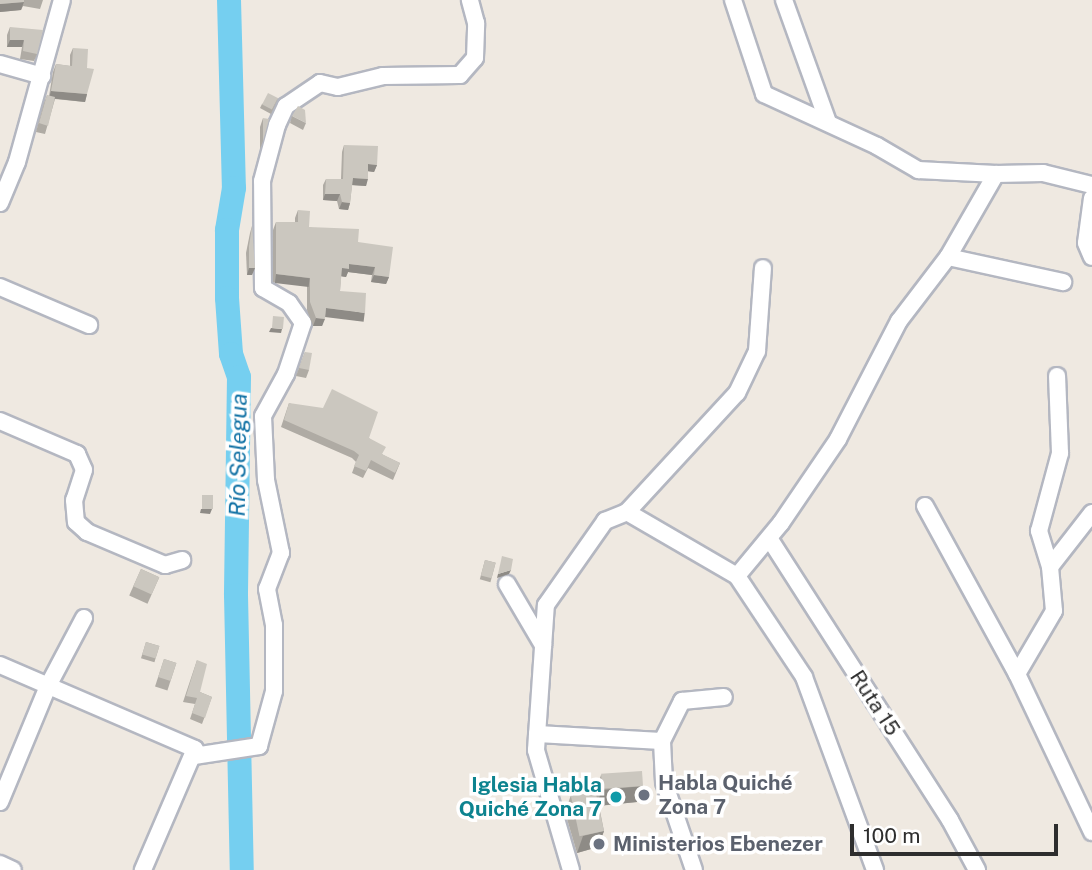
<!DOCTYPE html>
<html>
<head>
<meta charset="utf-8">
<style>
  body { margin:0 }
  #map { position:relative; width:1092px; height:870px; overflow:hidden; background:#efe9e1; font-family:"Public Sans",sans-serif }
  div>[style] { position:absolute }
  .river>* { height:24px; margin:-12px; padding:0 12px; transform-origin:12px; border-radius:12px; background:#75cff0 }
  .roads { filter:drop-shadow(2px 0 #b4b7c1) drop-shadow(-2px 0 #b4b7c1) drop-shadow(0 2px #b4b7c1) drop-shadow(0 -2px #b4b7c1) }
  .minor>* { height:16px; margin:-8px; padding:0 8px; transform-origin:8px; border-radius:8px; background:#fff }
  .wall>* { inset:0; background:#afaba4; transform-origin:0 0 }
  .shaded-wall>* { inset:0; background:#8e8b86; transform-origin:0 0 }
  .building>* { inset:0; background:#cbc7bf; transform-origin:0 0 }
  .dots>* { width:19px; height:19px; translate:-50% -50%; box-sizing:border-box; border:4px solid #fff; border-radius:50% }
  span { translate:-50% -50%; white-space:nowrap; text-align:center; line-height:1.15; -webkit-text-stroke:7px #fff; paint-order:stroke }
  .street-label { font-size:21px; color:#2e2e2e }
  .worship-label { font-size:21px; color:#5b616d; font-weight:700 }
  .left { translate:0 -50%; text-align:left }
  .culture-label { font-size:21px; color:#0d838f; font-weight:700 }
  .right { translate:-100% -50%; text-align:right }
  .water-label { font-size:23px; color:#0d6fa3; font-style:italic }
  .scale { position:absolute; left:850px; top:824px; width:208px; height:32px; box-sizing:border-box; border:4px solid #2e2e2e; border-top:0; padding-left:9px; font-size:21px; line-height:24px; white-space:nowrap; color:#2e2e2e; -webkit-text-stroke:5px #fff; paint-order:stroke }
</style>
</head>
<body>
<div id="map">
  <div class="river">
    <i style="left:229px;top:0;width:188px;rotate:88.5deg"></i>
    <i style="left:234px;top:188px;width:43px;rotate:99.5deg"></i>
    <i style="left:227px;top:230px;width:68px;rotate:90deg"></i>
    <i style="left:227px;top:298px;width:56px;rotate:85.9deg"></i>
    <i style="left:231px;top:354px;width:24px;rotate:71deg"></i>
    <i style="left:239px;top:377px;width:218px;rotate:90.8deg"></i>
    <i style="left:236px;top:595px;width:275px;rotate:88.8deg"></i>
  </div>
  <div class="roads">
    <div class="minor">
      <i style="left:733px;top:0;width:99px;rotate:71.7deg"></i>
      <i style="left:764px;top:94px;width:124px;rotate:24.7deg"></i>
      <i style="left:877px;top:146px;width:48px;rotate:30.3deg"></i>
      <i style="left:918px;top:170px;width:78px;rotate:2.9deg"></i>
      <i style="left:784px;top:0;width:130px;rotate:70.2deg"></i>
      <i style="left:0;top:64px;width:44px;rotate:15.9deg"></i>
      <i style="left:1092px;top:198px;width:45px;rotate:97.6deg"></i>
      <i style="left:1086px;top:243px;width:15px;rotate:67deg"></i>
      <i style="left:0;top:203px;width:44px;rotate:-67.5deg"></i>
      <i style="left:17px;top:162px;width:168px;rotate:-74.5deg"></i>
      <i style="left:948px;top:257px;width:118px;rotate:12.3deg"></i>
      <i style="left:0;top:287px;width:97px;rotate:23.1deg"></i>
      <i style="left:0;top:421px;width:84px;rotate:23.2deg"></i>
      <i style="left:77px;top:454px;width:17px;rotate:66deg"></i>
      <i style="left:84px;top:470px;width:32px;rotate:108deg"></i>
      <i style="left:74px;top:500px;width:22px;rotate:85deg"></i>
      <i style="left:76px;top:522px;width:15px;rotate:42deg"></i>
      <i style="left:87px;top:532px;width:85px;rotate:22.9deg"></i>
      <i style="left:165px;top:565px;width:18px;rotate:-16deg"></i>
      <i style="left:925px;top:506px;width:192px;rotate:61.3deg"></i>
      <i style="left:627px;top:512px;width:127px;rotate:30.2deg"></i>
      <i style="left:737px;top:576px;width:121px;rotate:56.4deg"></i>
      <i style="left:804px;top:677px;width:206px;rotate:69.8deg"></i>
      <i style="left:1092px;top:513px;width:68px;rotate:127.9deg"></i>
      <i style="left:1050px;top:567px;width:44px;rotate:84.8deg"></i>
      <i style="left:1054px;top:611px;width:73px;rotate:120.4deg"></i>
      <i style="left:1017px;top:674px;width:175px;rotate:64.6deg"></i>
      <i style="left:769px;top:538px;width:335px;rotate:57.3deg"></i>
      <i style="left:950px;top:820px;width:57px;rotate:61.6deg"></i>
      <i style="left:1050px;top:567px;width:38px;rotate:-107deg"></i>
      <i style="left:1039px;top:531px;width:81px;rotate:-74.9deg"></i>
      <i style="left:1060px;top:453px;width:77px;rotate:-92.2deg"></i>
      <i style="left:737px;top:576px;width:69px;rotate:-50.3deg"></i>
      <i style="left:781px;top:523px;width:102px;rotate:-55.8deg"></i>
      <i style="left:838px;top:439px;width:133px;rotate:-62.7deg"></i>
      <i style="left:899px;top:321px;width:81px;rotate:-52.6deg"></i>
      <i style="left:948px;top:257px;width:96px;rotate:-60deg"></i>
      <i style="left:996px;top:174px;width:47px;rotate:-1.2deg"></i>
      <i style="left:1043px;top:173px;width:50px;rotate:13.8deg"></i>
      <i style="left:507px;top:584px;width:71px;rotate:59.5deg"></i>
      <i style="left:0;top:665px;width:212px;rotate:23.3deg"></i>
      <i style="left:195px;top:749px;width:132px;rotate:113.3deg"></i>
      <i style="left:537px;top:734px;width:125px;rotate:3.2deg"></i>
      <i style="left:194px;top:756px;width:66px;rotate:-8.7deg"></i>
      <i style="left:259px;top:746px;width:57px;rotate:-74.7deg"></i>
      <i style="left:274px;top:691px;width:66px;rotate:-90deg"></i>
      <i style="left:274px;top:625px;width:37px;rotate:-101deg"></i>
      <i style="left:267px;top:589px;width:39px;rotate:-69deg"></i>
      <i style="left:281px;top:553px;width:75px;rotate:-101.6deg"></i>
      <i style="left:266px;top:480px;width:64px;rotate:-92.7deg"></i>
      <i style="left:263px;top:416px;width:48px;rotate:-61.3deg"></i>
      <i style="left:286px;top:374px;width:54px;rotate:-71.6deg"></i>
      <i style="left:303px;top:323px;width:24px;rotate:-125deg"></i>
      <i style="left:289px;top:303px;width:30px;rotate:-150deg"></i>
      <i style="left:263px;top:288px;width:107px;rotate:-90.5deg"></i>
      <i style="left:262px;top:181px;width:58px;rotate:-75deg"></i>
      <i style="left:277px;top:125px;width:21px;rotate:-65deg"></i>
      <i style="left:286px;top:106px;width:41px;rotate:-34.1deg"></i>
      <i style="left:320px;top:83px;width:18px;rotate:13deg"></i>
      <i style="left:338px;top:87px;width:46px;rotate:-13.7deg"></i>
      <i style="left:383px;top:76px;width:77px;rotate:-0.7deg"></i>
      <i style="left:460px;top:75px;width:23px;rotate:-49deg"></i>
      <i style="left:475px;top:58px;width:35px;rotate:-88deg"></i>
      <i style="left:476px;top:23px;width:24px;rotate:-105deg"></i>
      <i style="left:0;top:802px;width:126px;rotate:-67.5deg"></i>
      <i style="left:48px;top:686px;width:77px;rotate:-62.1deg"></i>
      <i style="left:0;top:864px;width:14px;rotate:25deg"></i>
      <i style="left:571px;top:870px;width:125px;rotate:-106.3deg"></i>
      <i style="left:536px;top:750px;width:145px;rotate:-86.1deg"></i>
      <i style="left:546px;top:605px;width:103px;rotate:-54.9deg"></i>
      <i style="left:605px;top:521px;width:24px;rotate:-22deg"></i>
      <i style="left:627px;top:512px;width:162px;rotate:-47.3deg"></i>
      <i style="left:737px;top:393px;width:47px;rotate:-64.5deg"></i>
      <i style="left:757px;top:351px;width:83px;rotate:-85.9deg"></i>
      <i style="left:694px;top:870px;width:93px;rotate:-108.8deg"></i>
      <i style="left:664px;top:782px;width:41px;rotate:-92.8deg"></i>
      <i style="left:662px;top:741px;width:45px;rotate:-63.4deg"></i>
      <i style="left:682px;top:701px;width:42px;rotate:-5.4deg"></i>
    </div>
  </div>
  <div class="wall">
    <i style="clip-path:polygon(0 0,43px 0,40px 9px,23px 6px,21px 10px,0 12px)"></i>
    <i style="clip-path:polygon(10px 27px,37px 54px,34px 61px,20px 59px,22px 47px,7px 47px,7px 35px)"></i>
    <i style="clip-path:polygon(73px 48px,87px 68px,87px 94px,85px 102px,55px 99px,45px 134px,36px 132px,44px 103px,47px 95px,49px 96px,53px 72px,56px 64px,70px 66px,70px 55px)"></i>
    <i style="clip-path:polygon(278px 98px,271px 114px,260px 108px,262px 104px)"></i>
    <i style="clip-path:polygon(292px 116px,306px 123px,303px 130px,290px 123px)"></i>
    <i style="clip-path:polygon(263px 118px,263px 141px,260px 149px,260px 127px)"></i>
    <i style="clip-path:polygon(344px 145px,377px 165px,374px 172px,368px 171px,366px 186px,352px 185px,350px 203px,348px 210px,339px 209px,337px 201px,323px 200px,323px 185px,326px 179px,341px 179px,342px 152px)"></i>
    <i style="clip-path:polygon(298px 210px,309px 227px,358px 242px,389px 277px,386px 284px,371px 282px,372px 275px,348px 272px,346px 277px,341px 276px,340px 291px,362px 321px,325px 316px,322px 326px,313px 326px,307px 310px,307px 286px,273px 282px,273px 230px,276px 222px,295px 222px,295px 218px)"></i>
    <i style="clip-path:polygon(252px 226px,252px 275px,247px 275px,246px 253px,250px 233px)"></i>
    <i style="clip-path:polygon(305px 352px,309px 370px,306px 378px,296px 376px)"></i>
    <i style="clip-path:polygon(289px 403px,369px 438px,383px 455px,400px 463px,393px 480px,368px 468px,363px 478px,352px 473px,356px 462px,352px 458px,281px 427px)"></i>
    <i style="left:485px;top:560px;width:11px;height:20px;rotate:15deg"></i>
    <i style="left:141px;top:569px;width:20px;height:29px;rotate:24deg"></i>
    <i style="left:146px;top:642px;width:14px;height:17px;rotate:17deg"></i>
    <i style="left:164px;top:659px;width:13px;height:29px;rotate:18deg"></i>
    <i style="clip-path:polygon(197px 660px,200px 692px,212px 697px,202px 724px,190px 719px,195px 704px,183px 702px)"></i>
    <i style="clip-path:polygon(601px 775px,643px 786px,637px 802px,599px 806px,604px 831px,598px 847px,577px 853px,565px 812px,571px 795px,595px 792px)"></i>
  </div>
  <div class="shaded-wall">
    <i style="clip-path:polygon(24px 2px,21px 10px,0 12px,0 4px)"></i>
    <i style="clip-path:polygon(10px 40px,24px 40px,22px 47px,7px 47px)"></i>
    <i style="clip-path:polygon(51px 91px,87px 94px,85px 102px,49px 98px)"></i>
    <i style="clip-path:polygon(368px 164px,377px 165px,374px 172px,366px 171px)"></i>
    <i style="clip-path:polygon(353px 178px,368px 179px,366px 186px,351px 185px)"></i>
    <i style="clip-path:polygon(325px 194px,340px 194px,337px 201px,323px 200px)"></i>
    <i style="clip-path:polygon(342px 202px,350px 203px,348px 210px,339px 209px)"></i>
    <i style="clip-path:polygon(349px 264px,375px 267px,372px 275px,348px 272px,346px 277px,339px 276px,342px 268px)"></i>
    <i style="clip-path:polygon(249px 268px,255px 268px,252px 275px,247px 275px)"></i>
    <i style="left:276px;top:274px;width:34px;height:9px;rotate:7deg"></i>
    <i style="clip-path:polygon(374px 275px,389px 277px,386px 284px,371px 282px)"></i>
    <i style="left:326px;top:308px;width:39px;height:9px;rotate:7deg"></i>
    <i style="clip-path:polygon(316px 318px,325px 319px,322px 326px,313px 326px)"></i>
    <i style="clip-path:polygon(271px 328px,282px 329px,281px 333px,269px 332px)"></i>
    <i style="clip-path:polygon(201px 509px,212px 509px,210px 514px,200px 513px)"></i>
    <i style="clip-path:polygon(511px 570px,509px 574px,497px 578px,498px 574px)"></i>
    <i style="clip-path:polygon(643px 786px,637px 802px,596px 806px,602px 790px)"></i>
    <i style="clip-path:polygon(604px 831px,598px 847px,577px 853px,583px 836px)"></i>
  </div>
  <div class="building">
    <i style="clip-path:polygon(0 0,24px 0,24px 2px,0 4px)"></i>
    <i style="clip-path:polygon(10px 27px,43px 30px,37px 54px,23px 51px,24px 40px,10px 40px)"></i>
    <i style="clip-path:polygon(73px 48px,88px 49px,87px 68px,94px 69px,87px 94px,51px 91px,56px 64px,72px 66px)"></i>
    <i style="left:268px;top:93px;width:11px;height:13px;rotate:27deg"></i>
    <i style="clip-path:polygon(47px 95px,55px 97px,48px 126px,39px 123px)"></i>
    <i style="clip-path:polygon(298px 106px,305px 110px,306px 123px,292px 116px)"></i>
    <i style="clip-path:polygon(263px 118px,269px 119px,263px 141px)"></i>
    <i style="clip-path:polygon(344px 145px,378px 146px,377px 165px,368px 164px,368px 179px,353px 178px,350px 203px,342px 202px,340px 194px,325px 194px,326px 179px,343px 179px)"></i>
    <i style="clip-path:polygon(298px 210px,310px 211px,309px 227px,359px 229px,358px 242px,393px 247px,389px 277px,374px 275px,375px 267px,349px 264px,349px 269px,342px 268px,340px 291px,366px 293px,365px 313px,326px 308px,325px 319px,316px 318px,310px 302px,310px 278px,276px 274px,276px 222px,298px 222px)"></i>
    <i style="clip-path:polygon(252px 226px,255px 268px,249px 268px,249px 246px)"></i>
    <i style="left:273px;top:316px;width:11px;height:12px;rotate:5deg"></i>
    <i style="clip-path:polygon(305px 352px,312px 353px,309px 370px,299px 368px)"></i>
    <i style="clip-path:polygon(332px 389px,378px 412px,369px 438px,386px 447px,382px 454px,400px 463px,395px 473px,371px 460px,366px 471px,354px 466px,359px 455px,354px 451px,284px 420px,289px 403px,323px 408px)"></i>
    <i style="left:202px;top:495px;width:11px;height:14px"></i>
    <i style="clip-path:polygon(502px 556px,513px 559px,511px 570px,498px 574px)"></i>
    <i style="left:485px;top:560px;width:11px;height:16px;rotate:15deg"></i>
    <i style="left:141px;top:569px;width:20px;height:19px;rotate:24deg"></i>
    <i style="left:146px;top:642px;width:14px;height:13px;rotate:17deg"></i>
    <i style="left:164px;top:659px;width:13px;height:19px;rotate:18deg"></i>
    <i style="clip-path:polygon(197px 660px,207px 664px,200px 692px,212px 697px,205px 718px,192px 713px,197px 698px,186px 696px)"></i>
    <i style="left:642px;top:771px;width:15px;height:41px;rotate:86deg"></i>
    <i style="left:595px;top:789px;width:43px;height:25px;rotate:78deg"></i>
  </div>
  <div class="dots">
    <i style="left:644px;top:795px;background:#6b7280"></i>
    <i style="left:616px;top:797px;background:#0f9aa8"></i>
    <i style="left:599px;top:844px;background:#6b7280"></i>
  </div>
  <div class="street-label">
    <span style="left:875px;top:703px;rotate:57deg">Ruta 15</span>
  </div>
  <div class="worship-label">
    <span class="left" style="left:658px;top:795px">Habla Quiché<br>Zona 7</span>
    <span class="left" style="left:613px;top:844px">Ministerios Ebenezer</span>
  </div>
  <div class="culture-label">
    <span class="right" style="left:602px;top:797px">Iglesia Habla<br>Quiché Zona 7</span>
  </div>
  <div class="water-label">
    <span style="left:238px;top:455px;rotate:-89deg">Río Selegua</span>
  </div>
  <div class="scale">100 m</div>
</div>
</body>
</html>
